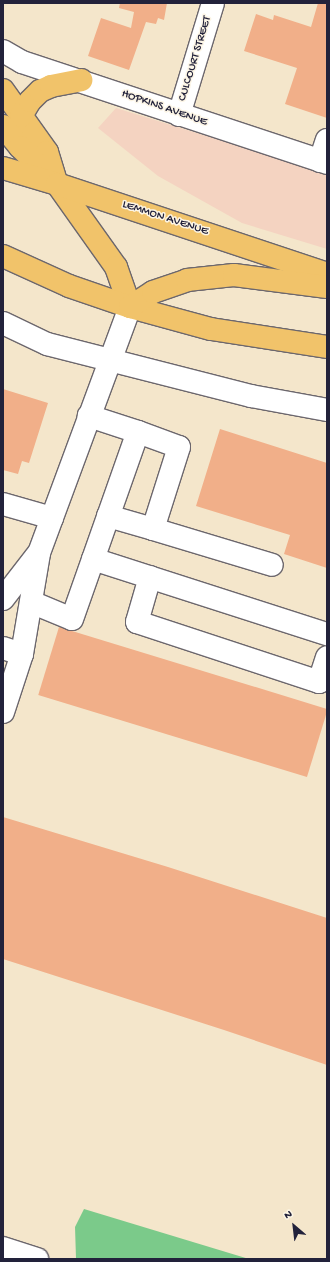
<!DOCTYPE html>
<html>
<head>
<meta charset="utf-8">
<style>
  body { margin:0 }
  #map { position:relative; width:330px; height:1262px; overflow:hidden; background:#f4e6cb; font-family:"Gochi Hand",sans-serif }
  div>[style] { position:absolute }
  .built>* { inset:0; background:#f4d3c1 }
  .green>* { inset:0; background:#7bca8a }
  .building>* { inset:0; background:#f1af89; transform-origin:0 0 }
  .roads { filter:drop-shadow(1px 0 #6c676d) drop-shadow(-1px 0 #6c676d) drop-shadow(0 1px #6c676d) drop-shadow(0 -1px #6c676d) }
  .minor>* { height:22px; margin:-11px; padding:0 11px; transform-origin:11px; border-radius:11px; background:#fff }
  .major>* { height:22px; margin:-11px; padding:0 11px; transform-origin:11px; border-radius:11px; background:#f1c36a }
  span { translate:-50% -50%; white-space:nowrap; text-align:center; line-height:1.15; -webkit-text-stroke:3px #fcf5e5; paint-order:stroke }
  .street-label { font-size:12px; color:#22223b }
  .frame { position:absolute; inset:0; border:4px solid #22223b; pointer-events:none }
  .north { position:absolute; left:274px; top:1206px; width:40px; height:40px; -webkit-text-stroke:3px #fcf5e5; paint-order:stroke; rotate:332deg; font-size:11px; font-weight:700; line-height:16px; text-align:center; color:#22223b }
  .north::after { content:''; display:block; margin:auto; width:14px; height:18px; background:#22223b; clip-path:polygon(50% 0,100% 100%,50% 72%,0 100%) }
</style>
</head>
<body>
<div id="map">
  <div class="built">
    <i style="clip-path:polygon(116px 108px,327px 173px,327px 249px,242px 223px,158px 176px,98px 128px)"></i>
  </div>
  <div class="green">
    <i style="clip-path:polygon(84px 1209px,249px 1259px,76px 1259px,75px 1227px)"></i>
  </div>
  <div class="building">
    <i style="clip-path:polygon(120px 3px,167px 3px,164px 20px,158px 18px,156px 24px,146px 22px,129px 70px,88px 56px,101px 18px,131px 28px,134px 12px,119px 8px)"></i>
    <i style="clip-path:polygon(318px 3px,327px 3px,327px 118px,285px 104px,297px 68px,244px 51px,256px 14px,273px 20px,274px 15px,311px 27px)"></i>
    <i style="clip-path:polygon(3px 389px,48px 403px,29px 463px,22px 461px,18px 474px,3px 470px)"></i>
    <i style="clip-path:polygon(220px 429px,327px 463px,327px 568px,284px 554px,290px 535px,196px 506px)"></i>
    <i style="left:59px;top:627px;width:281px;height:71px;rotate:17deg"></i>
    <i style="clip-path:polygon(3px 817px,168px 867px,327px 918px,327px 1065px,224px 1030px,3px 959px)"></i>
  </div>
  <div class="roads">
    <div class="minor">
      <i style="left:3px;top:51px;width:22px;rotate:30deg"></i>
      <i style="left:22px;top:62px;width:321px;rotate:18.3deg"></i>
      <i style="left:179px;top:115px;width:117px;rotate:-73.1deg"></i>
      <i style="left:320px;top:161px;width:22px;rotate:-72deg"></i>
      <i style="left:3px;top:323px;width:49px;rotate:25.5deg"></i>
      <i style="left:47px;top:344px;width:211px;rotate:14.3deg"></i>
      <i style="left:251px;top:396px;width:77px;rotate:10.4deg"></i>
      <i style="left:3px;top:504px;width:51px;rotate:15.9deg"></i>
      <i style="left:108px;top:516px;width:47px;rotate:16.1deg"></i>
      <i style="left:153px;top:529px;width:86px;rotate:-72.4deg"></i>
      <i style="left:179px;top:447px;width:44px;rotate:-159.9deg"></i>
      <i style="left:153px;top:529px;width:124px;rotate:16.8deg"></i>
      <i style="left:93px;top:559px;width:246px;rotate:17.8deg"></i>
      <i style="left:150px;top:577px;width:47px;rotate:106.1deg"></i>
      <i style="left:137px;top:622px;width:192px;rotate:18.2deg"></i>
      <i style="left:319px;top:682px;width:26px;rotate:-72deg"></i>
      <i style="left:3px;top:599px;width:56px;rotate:-52.3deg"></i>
      <i style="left:31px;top:602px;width:44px;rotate:22.5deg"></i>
      <i style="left:72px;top:619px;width:198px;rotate:-70.6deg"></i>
      <i style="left:138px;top:432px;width:52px;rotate:-161.9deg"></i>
      <i style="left:3px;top:648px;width:20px;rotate:18deg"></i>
      <i style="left:3px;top:712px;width:61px;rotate:-71.9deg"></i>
      <i style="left:22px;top:654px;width:102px;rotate:-80.4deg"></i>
      <i style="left:39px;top:553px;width:262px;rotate:-69.7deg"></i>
      <i style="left:3px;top:1248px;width:36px;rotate:18deg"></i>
    </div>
    <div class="major">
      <i style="left:3px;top:90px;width:76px;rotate:54.6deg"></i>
      <i style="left:47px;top:152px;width:30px;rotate:73deg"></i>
      <i style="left:21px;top:116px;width:17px;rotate:-59deg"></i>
      <i style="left:30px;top:101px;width:14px;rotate:-45deg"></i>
      <i style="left:40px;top:91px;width:12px;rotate:-24deg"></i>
      <i style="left:51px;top:86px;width:31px;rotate:-11deg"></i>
      <i style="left:3px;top:126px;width:27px;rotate:51deg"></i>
      <i style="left:20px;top:147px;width:52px;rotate:45deg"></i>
      <i style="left:57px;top:184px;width:102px;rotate:54.6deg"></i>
      <i style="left:116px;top:267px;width:42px;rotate:70.7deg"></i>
      <i style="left:3px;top:168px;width:56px;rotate:16.5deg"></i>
      <i style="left:57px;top:184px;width:285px;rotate:18.4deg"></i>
      <i style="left:3px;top:256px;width:72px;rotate:24.4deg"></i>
      <i style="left:69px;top:286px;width:65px;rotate:19deg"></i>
      <i style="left:130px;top:307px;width:84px;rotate:15.2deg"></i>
      <i style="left:211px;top:329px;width:117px;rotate:8.8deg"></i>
      <i style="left:130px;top:307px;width:27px;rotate:-33deg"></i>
      <i style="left:153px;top:292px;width:36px;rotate:-19deg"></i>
      <i style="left:187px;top:280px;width:47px;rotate:-6.1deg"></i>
      <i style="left:234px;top:275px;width:94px;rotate:7.4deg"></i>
    </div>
  </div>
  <div class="street-label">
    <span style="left:196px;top:59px;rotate:-73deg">CULCOURT STREET</span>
    <span style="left:164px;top:109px;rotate:19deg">HOPKINS AVENUE</span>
    <span style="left:165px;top:219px;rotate:18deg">LEMMON AVENUE</span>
  </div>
  <div class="frame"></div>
  <div class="north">N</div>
</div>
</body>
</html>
